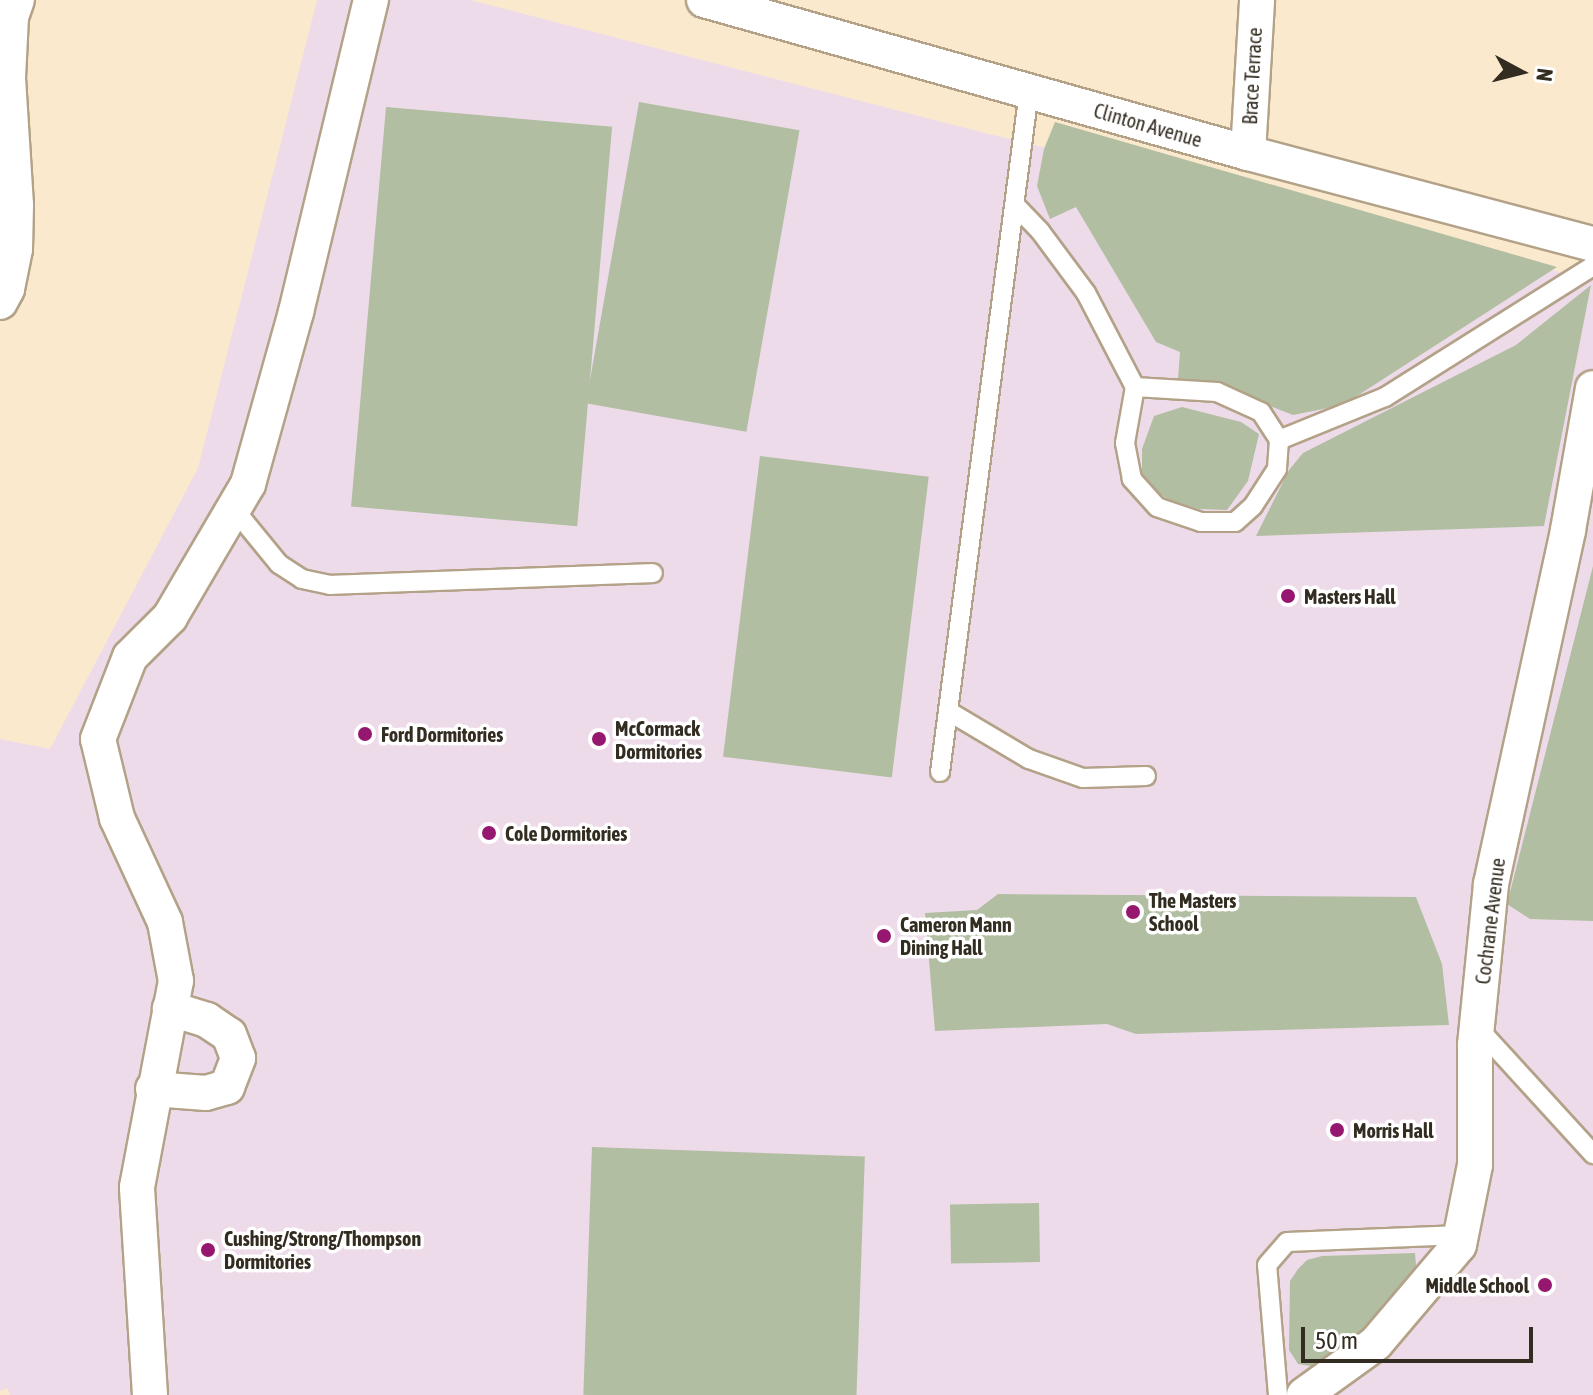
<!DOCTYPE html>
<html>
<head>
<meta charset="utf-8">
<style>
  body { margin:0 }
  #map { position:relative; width:1593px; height:1395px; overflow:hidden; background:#fbe9cd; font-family:"Asap Condensed",sans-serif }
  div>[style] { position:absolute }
  .education>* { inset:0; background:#eedbea }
  .green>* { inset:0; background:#b1bea2; transform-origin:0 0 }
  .roads { filter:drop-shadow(2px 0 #b3a288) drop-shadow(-2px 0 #b3a288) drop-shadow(0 2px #b3a288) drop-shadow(0 -2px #b3a288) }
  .lane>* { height:18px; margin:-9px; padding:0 9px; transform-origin:9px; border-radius:9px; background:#fff }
  .street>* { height:34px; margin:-17px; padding:0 17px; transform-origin:17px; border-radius:17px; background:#fff }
  .dots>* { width:22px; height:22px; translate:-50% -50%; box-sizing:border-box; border:4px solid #fff; border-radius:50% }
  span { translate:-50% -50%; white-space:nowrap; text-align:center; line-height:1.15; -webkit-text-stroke:7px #fff; paint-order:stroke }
  .street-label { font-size:20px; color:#332c21 }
  .poi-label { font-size:20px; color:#332c21; font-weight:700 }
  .left { translate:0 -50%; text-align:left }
  .right { translate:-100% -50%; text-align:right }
  .north { position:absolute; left:1481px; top:32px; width:80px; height:80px; -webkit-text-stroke:6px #fff; paint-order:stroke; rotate:97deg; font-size:22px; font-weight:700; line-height:32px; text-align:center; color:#332c21 }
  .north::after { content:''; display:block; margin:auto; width:28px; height:36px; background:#332c21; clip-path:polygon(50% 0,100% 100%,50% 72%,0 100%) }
  .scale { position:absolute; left:1301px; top:1327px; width:232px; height:36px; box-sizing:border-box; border:4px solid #332c21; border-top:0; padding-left:10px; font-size:24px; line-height:28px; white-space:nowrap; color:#332c21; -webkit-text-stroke:6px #fff; paint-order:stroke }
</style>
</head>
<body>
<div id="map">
  <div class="education">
    <i style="clip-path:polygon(317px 0,470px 0,989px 134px,1593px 280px,1593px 1395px,10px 1395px,7px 1388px,0 1391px,0 739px,50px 749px,198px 468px)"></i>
  </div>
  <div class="green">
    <i style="left:639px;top:102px;width:163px;height:306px;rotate:10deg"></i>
    <i style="left:386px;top:107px;width:227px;height:401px;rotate:5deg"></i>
    <i style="clip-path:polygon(1055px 122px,1557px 267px,1343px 405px,1293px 415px,1235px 392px,1178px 379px,1180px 352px,1156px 342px,1076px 207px,1050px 219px,1037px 186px,1044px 149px)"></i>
    <i style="clip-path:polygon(1591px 285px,1544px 526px,1256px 536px,1289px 470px,1303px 453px,1516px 345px)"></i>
    <i style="clip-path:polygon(1182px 407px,1241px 422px,1259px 434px,1248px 481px,1227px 510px,1199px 509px,1167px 499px,1142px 480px,1142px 449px,1154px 416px)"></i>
    <i style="left:760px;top:456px;width:170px;height:303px;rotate:7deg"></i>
    <i style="clip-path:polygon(1593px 566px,1593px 921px,1530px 919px,1507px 904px)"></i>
    <i style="clip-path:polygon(998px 894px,1416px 897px,1442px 964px,1449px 1025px,1136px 1034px,1107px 1024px,935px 1031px,925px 913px,977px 910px)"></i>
    <i style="left:592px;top:1147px;width:273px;height:248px;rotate:2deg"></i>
    <i style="left:1039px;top:1203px;width:59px;height:89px;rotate:89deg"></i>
    <i style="clip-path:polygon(1415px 1253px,1417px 1277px,1391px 1315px,1317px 1367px,1298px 1364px,1289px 1350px,1290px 1281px,1298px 1269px,1307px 1260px,1322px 1256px)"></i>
  </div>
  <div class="roads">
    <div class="lane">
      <i style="left:1015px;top:205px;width:36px;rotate:46deg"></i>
      <i style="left:1040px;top:231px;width:77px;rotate:53.4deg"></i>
      <i style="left:1086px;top:293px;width:106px;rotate:62.5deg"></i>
      <i style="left:1135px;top:387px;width:82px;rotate:3.5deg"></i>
      <i style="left:1217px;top:392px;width:48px;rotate:24.4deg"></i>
      <i style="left:1261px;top:412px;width:33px;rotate:57deg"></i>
      <i style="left:1279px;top:440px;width:29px;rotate:94deg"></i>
      <i style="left:1277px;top:469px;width:44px;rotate:123deg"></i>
      <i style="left:1253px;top:506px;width:24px;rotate:138deg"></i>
      <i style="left:1235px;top:522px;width:34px;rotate:180deg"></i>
      <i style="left:1201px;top:522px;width:46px;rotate:-161.2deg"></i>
      <i style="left:1157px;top:507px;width:38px;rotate:-132deg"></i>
      <i style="left:1132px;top:479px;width:37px;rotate:-101deg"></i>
      <i style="left:1125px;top:443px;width:57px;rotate:-79.9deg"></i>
      <i style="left:1279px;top:440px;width:114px;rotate:-22.1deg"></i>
      <i style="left:1385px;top:397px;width:246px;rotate:-32.2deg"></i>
      <i style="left:234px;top:509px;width:71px;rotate:50.7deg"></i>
      <i style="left:279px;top:564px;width:27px;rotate:33deg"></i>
      <i style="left:302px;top:579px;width:29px;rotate:12deg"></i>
      <i style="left:330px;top:585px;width:323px;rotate:-2.1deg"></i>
      <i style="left:948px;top:711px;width:94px;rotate:30.7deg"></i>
      <i style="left:1029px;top:759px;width:57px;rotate:19.4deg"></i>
      <i style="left:1083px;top:778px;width:63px;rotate:-1.8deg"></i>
      <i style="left:940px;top:772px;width:687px;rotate:-82.55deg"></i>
      <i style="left:1478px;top:1028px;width:171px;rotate:47.6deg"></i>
      <i style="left:1278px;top:1395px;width:130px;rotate:-94.8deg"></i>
      <i style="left:1267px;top:1265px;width:30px;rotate:-49deg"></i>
      <i style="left:1287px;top:1242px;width:174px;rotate:-2.3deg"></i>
    </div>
    <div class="street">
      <i style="left:704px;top:0;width:565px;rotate:15.71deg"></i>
      <i style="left:1248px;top:153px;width:357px;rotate:14.8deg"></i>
      <i style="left:1248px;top:153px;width:153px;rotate:-86.6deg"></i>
      <i style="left:0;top:302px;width:15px;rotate:-62deg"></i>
      <i style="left:7px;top:289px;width:41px;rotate:-78.7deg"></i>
      <i style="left:15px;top:249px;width:44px;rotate:-88.7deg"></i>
      <i style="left:16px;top:205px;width:127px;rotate:-93.6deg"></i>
      <i style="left:8px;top:78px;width:61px;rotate:-87.2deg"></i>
      <i style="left:11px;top:17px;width:18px;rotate:-71deg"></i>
      <i style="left:153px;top:1089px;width:53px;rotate:4.3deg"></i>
      <i style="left:206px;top:1093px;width:22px;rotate:-16deg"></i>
      <i style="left:227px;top:1087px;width:31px;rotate:-69deg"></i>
      <i style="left:238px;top:1058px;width:25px;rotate:-111deg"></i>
      <i style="left:229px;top:1035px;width:27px;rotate:-146deg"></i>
      <i style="left:207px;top:1020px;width:39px;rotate:-163deg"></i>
      <i style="left:150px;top:1395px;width:208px;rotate:-93.6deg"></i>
      <i style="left:137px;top:1187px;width:210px;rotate:-79.3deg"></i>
      <i style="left:176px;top:981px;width:60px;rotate:-100.6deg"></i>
      <i style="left:165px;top:922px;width:115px;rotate:-114.8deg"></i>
      <i style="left:117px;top:818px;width:81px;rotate:-103.5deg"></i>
      <i style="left:98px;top:739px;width:88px;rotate:-68.7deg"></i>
      <i style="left:130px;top:657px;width:57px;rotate:-45deg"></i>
      <i style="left:170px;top:617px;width:154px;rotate:-59.6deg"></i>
      <i style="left:248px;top:484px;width:179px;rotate:-74.4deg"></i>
      <i style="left:296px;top:312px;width:321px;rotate:-76.5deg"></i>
      <i style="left:1304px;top:1395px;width:89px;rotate:-35.8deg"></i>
      <i style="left:1376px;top:1343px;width:128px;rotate:-49.7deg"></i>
      <i style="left:1459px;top:1245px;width:82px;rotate:-78.7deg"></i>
      <i style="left:1475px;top:1165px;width:120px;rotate:-90deg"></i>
      <i style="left:1475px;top:1045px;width:162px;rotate:-84.3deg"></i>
      <i style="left:1491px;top:884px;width:362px;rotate:-77.7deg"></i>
      <i style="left:1568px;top:530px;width:144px;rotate:-80deg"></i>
    </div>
  </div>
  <div class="dots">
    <i style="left:1288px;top:596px;background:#96176f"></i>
    <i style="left:365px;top:734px;background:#96176f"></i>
    <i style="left:599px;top:739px;background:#96176f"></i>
    <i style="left:489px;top:833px;background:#96176f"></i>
    <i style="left:1133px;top:912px;background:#96176f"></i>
    <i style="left:884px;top:936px;background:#96176f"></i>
    <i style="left:1337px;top:1130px;background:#96176f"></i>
    <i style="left:208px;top:1250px;background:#96176f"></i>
    <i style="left:1545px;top:1285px;background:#96176f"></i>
  </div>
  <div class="street-label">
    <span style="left:1252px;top:76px;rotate:-87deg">Brace Terrace</span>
    <span style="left:1148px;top:125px;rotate:16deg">Clinton Avenue</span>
    <span style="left:1490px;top:921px;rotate:-83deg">Cochrane Avenue</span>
  </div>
  <div class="poi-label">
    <span class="left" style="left:1304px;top:596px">Masters Hall</span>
    <span class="left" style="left:615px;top:740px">McCormack<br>Dormitories</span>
    <span class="left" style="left:381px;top:734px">Ford Dormitories</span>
    <span class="left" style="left:505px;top:833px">Cole Dormitories</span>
    <span class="left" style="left:1149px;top:912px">The Masters<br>School</span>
    <span class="left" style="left:900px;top:936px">Cameron Mann<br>Dining Hall</span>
    <span class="left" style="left:1353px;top:1130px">Morris Hall</span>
    <span class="left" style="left:224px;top:1250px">Cushing/Strong/Thompson<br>Dormitories</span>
    <span class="right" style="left:1529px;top:1285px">Middle School</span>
  </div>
  <div class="north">N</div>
  <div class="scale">50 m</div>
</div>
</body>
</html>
